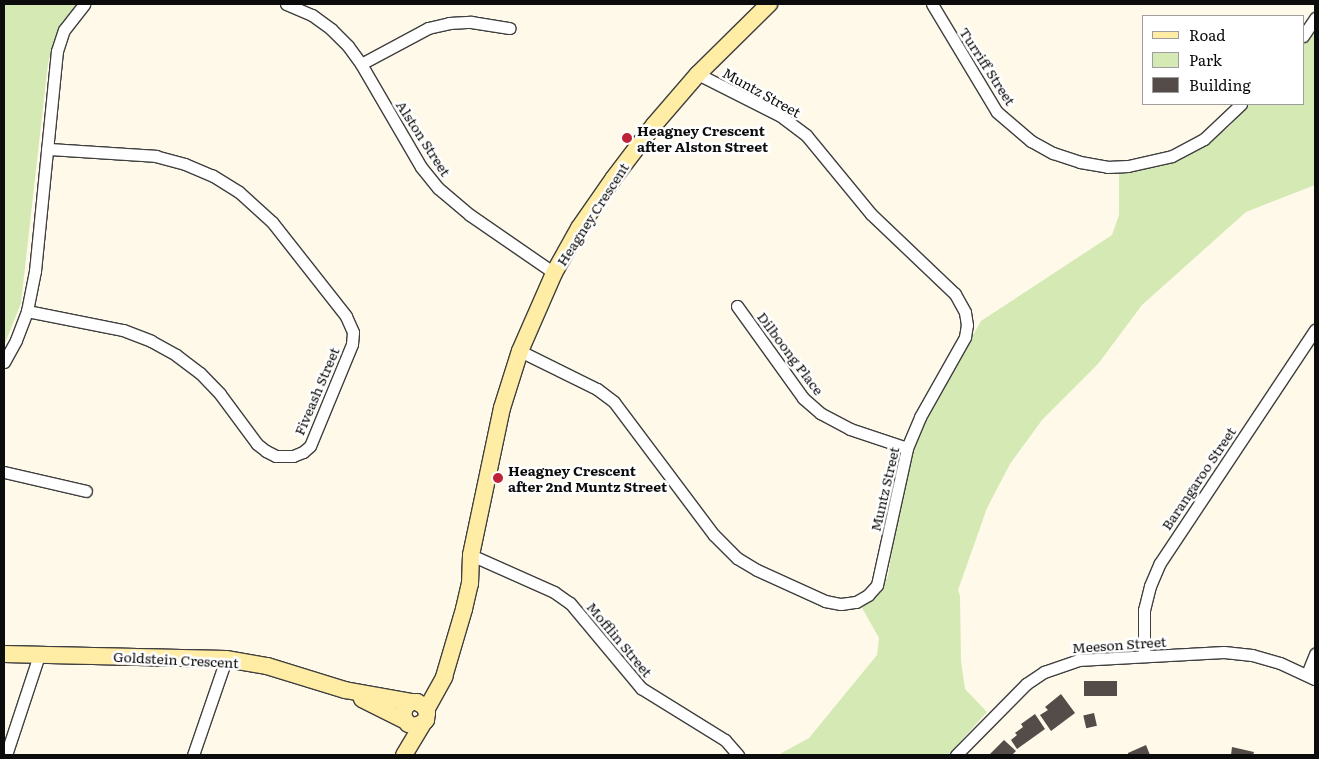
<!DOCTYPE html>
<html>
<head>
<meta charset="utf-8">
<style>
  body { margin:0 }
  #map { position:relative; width:1319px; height:759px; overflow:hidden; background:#fff9ea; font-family:Literata,serif }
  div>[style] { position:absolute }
  .green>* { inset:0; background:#d5e9b4 }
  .building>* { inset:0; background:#544c48; transform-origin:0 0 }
  .roads { filter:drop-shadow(1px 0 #3f3f3f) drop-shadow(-1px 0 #3f3f3f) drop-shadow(0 1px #3f3f3f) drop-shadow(0 -1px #3f3f3f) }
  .street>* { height:11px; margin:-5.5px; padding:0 5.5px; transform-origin:5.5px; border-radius:5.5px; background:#fff }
  .secondary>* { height:16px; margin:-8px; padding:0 8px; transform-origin:8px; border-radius:8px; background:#ffeca5 }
  .dots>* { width:14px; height:14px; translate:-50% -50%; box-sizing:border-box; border:2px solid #fff; border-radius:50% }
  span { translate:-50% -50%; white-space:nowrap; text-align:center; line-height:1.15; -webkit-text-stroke:5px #fff; paint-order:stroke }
  .street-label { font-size:14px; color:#0c0c0c }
  .poi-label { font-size:14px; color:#0c0c0c; font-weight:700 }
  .left { translate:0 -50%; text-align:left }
  .frame { position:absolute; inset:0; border:5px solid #0c0c0c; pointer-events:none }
  .legend { position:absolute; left:1142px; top:15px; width:162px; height:90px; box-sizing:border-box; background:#fff; border:1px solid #9e9e9e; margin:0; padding:6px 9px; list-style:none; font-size:15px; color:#0c0c0c }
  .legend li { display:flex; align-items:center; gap:10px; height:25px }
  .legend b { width:25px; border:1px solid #9e9e9e }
</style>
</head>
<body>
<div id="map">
  <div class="green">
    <i style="clip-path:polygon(4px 4px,77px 4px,59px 28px,48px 63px,21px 303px,4px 346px)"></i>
    <i style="clip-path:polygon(1315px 25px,1315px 185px,1246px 212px,1142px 305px,1098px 364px,1042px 420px,1010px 464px,987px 508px,958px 590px,960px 596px,961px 661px,965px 689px,987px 712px,948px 755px,778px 755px,809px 738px,877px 655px,879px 638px,861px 606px,880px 591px,888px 576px,899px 504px,908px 466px,917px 442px,929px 412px,981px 321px,1112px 235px,1119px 215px,1119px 173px,1162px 166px,1188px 155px,1211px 141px,1230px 126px,1249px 104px,1303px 104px,1303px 45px)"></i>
  </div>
  <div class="building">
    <i style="left:1117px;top:681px;width:15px;height:33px;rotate:90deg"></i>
    <i style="clip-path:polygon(1061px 694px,1075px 713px,1051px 731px,1040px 715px,1048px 710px,1045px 707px)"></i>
    <i style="left:1094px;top:713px;width:13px;height:11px;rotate:77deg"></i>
    <i style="clip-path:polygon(1035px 714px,1045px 729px,1017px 749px,1011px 740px,1017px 735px,1015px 733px,1023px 727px,1021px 724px)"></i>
    <i style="clip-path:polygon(1004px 740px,1016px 751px,1012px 755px,989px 755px)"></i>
    <i style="clip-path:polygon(1146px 745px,1150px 755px,1128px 755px,1128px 753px)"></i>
    <i style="clip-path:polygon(1232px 747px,1254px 752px,1253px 755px,1231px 755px)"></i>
  </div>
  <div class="roads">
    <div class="street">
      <i style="left:286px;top:4px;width:28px;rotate:23deg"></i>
      <i style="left:312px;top:15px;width:24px;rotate:36deg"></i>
      <i style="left:331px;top:29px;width:24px;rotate:45deg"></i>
      <i style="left:348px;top:46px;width:22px;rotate:54deg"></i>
      <i style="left:361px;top:64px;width:119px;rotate:59.8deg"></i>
      <i style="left:421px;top:167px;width:27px;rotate:51deg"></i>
      <i style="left:438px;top:188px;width:42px;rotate:40.2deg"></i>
      <i style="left:470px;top:215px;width:102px;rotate:34.6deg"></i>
      <i style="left:932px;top:4px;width:126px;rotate:59deg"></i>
      <i style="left:997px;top:112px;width:45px;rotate:40.5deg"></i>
      <i style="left:1031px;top:141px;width:25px;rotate:29deg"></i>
      <i style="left:1053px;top:153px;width:28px;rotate:18deg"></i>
      <i style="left:1080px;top:162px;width:27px;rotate:10deg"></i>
      <i style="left:1107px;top:167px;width:21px;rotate:-3deg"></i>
      <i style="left:1128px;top:166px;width:45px;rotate:-12.8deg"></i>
      <i style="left:1172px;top:156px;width:36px;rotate:-28deg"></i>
      <i style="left:1204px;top:139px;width:51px;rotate:-43.4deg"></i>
      <i style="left:1303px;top:36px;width:22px;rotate:-56deg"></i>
      <i style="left:361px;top:64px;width:76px;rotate:-28.2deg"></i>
      <i style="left:428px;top:28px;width:22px;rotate:-13deg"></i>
      <i style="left:449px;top:23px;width:22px;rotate:-3deg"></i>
      <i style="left:471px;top:22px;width:39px;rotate:9deg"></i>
      <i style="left:737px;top:306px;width:113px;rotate:54.3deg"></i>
      <i style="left:803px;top:398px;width:23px;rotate:41deg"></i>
      <i style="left:820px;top:413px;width:34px;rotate:28deg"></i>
      <i style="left:850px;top:429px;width:60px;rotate:18.4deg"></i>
      <i style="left:27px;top:311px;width:98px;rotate:11.2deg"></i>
      <i style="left:123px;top:330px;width:30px;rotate:21deg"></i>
      <i style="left:151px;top:341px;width:29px;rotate:29deg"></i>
      <i style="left:176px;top:355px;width:30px;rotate:37deg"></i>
      <i style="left:200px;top:373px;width:29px;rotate:46deg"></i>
      <i style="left:220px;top:394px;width:62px;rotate:53.5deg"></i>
      <i style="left:257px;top:444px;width:11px;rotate:38deg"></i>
      <i style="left:266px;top:451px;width:11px;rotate:27deg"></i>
      <i style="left:276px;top:456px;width:17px"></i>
      <i style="left:293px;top:456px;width:11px;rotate:-22deg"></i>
      <i style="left:303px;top:452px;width:9px;rotate:-41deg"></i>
      <i style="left:310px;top:446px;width:110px;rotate:-67.6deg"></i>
      <i style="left:352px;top:344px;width:12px;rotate:-85deg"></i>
      <i style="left:353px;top:332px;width:17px;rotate:-114deg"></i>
      <i style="left:346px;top:316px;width:120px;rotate:-128.2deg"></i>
      <i style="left:272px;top:222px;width:45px;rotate:-137.7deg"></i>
      <i style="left:239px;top:192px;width:31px;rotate:-148deg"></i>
      <i style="left:213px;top:176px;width:30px;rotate:-157deg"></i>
      <i style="left:185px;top:164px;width:30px;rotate:-165deg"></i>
      <i style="left:156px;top:156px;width:109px;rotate:-176.3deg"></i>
      <i style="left:520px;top:351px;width:86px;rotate:26.3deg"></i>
      <i style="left:597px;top:389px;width:21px;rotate:37deg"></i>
      <i style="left:614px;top:402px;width:166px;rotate:53.1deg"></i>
      <i style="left:714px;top:535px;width:33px;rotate:45deg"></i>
      <i style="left:737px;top:558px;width:23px;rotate:31deg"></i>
      <i style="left:757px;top:570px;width:75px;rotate:24.5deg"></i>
      <i style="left:825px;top:601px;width:16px;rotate:11deg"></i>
      <i style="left:841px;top:604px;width:15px;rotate:-8deg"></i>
      <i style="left:856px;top:602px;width:14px;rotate:-30deg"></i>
      <i style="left:868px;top:595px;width:13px;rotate:-48deg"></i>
      <i style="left:877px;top:585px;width:140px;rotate:-77.6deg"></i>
      <i style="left:907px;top:448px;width:34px;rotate:-67deg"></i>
      <i style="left:920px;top:417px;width:92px;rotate:-60.6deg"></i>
      <i style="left:965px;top:337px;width:12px;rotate:-81deg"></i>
      <i style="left:967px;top:325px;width:13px;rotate:-99deg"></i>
      <i style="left:965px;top:312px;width:21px;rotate:-119deg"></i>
      <i style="left:955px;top:294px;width:116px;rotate:-136.4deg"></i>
      <i style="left:871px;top:214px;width:102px;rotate:-129.4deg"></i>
      <i style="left:806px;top:135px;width:34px;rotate:-143deg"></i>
      <i style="left:779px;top:115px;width:91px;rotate:-153.2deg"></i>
      <i style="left:4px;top:362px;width:25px;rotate:-61deg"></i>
      <i style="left:16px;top:340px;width:31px;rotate:-69deg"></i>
      <i style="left:27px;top:311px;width:41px;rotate:-78.7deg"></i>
      <i style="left:35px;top:271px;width:221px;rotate:-84.3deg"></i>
      <i style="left:57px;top:51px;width:22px;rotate:-72deg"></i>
      <i style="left:64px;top:30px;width:33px;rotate:-52deg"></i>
      <i style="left:4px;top:472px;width:84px;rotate:13deg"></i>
      <i style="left:471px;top:555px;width:91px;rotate:24deg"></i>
      <i style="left:554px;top:592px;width:19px;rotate:35deg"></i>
      <i style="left:570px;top:603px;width:111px;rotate:50.1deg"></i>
      <i style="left:641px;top:688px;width:99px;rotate:31.8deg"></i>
      <i style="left:725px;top:740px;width:20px;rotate:49deg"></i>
      <i style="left:1144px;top:656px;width:46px;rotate:-90deg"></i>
      <i style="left:1144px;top:610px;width:25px;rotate:-76deg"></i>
      <i style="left:1150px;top:586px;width:25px;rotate:-67deg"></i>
      <i style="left:1160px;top:563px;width:280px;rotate:-56.4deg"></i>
      <i style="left:1307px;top:674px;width:22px;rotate:-68deg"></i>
      <i style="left:6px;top:755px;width:105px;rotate:-71.7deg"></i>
      <i style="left:193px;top:755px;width:102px;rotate:-71deg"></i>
      <i style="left:956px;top:755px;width:100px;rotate:-45.4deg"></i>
      <i style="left:1026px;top:684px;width:22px;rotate:-34deg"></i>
      <i style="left:1044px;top:672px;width:36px;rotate:-19deg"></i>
      <i style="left:1078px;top:660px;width:146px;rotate:-3.1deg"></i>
      <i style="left:1224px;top:652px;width:28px;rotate:6deg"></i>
      <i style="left:1252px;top:655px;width:29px;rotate:16deg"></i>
      <i style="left:1280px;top:663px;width:38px;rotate:25deg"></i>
    </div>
    <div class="secondary">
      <i style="left:4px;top:654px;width:222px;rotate:1.3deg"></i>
      <i style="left:226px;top:659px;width:42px;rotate:9.7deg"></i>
      <i style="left:267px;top:666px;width:82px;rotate:17.1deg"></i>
      <i style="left:345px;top:690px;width:67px;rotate:10.3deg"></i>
      <i style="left:362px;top:699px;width:47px;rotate:26.6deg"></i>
      <i style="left:426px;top:710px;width:38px;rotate:-61deg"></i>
      <i style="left:444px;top:677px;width:71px;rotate:-73.6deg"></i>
      <i style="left:464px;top:609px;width:26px;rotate:-77deg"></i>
      <i style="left:470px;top:584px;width:29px;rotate:-88deg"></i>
      <i style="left:471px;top:555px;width:150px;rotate:-78.1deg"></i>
      <i style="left:502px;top:408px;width:60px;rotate:-72.5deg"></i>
      <i style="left:520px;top:351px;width:85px;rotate:-66.4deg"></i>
      <i style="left:554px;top:273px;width:51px;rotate:-60.9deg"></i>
      <i style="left:579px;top:228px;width:60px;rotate:-55.2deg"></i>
      <i style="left:613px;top:179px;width:68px;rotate:-52.8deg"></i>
      <i style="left:654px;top:125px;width:67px;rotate:-49.2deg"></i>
      <i style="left:698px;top:74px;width:100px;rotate:-44.6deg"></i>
      <i style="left:404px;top:755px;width:39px;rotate:-59deg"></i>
      <i style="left:424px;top:722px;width:3px;rotate:-45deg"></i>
      <i style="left:426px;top:720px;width:7px;rotate:-82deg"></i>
      <i style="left:427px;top:713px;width:6px;rotate:-108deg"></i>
      <i style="left:425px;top:707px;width:9px;rotate:-148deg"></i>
      <i style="left:417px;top:702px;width:6px;rotate:180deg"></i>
      <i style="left:411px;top:702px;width:8px;rotate:140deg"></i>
      <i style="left:405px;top:707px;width:9px;rotate:103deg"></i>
      <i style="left:403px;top:716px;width:9px;rotate:58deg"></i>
      <i style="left:408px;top:724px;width:8px;rotate:14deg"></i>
      <i style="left:416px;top:726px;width:9px;rotate:-27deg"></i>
    </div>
  </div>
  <div class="dots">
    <i style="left:627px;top:138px;background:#bd2238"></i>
    <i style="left:498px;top:478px;background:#bd2238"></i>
  </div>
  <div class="street-label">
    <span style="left:988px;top:66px;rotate:57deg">Turriff Street</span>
    <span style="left:762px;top:92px;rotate:29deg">Muntz Street</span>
    <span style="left:424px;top:138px;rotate:57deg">Alston Street</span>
    <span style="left:592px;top:214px;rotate:-57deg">Heagney Crescent</span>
    <span style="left:791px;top:353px;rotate:53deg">Dilboong Place</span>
    <span style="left:316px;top:391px;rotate:-67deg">Fiveash Street</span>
    <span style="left:1198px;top:478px;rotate:-56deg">Barangaroo Street</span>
    <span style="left:884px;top:489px;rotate:-77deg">Muntz Street</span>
    <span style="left:620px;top:639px;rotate:50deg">Mofflin Street</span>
    <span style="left:1119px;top:644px;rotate:-4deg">Meeson Street</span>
    <span style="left:176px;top:659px;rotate:3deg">Goldstein Crescent</span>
  </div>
  <div class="poi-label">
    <span class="left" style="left:637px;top:138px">Heagney Crescent<br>after Alston Street</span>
    <span class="left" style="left:508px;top:478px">Heagney Crescent<br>after 2nd Muntz Street</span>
  </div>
  <div class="frame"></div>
  <ul class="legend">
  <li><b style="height:6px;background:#ffeca5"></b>Road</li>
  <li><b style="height:14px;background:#d5e9b4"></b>Park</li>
  <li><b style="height:14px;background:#544c48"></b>Building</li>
  </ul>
</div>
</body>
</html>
